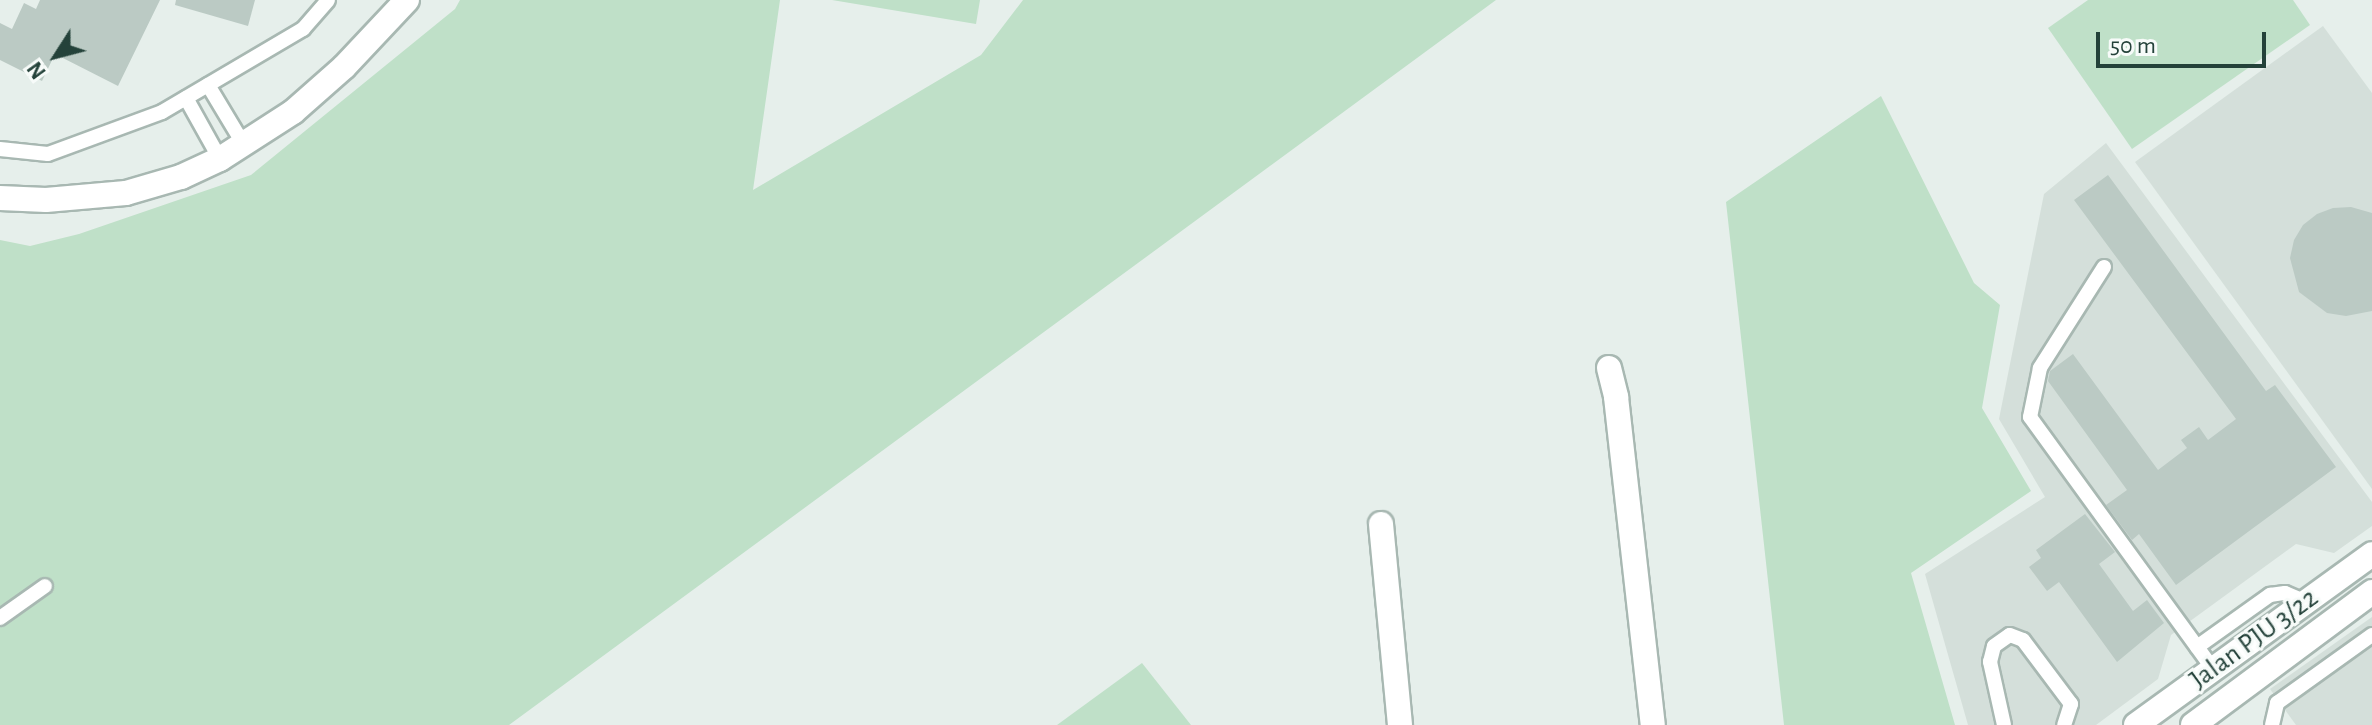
<!DOCTYPE html>
<html>
<head>
<meta charset="utf-8">
<style>
  body { margin:0 }
  #map { position:relative; width:2372px; height:725px; overflow:hidden; background:#e6efeb; font-family:"Alegreya Sans",sans-serif }
  div>[style] { position:absolute }
  .built>* { inset:0; background:#d4dfda }
  .green>* { inset:0; background:#bfe0c8 }
  .building>* { inset:0; background:#bbcac4 }
  .roads { filter:drop-shadow(2px 0 #a8b8b2) drop-shadow(-2px 0 #a8b8b2) drop-shadow(0 2px #a8b8b2) drop-shadow(0 -2px #a8b8b2) }
  .service>* { height:14px; margin:-7px; padding:0 7px; transform-origin:7px; border-radius:7px; background:#fff }
  .minor>* { height:24px; margin:-12px; padding:0 12px; transform-origin:12px; border-radius:12px; background:#fff }
  .tertiary>* { height:24px; margin:-12px; padding:0 12px; transform-origin:12px; border-radius:12px; background:#fff }
  span { translate:-50% -50%; white-space:nowrap; text-align:center; line-height:1.15; -webkit-text-stroke:6px #f7fbf9; paint-order:stroke }
  .street-label { font-size:28px; color:#24423a }
  .north { position:absolute; left:16px; top:16px; width:80px; height:80px; -webkit-text-stroke:6px #f7fbf9; paint-order:stroke; rotate:234deg; font-size:22px; font-weight:700; line-height:32px; text-align:center; color:#24423a }
  .north::after { content:''; display:block; margin:auto; width:28px; height:36px; background:#24423a; clip-path:polygon(50% 0,100% 100%,50% 72%,0 100%) }
  .scale { position:absolute; left:2096px; top:32px; width:170px; height:36px; box-sizing:border-box; border:4px solid #24423a; border-top:0; padding-left:10px; font-size:24px; line-height:28px; white-space:nowrap; color:#24423a; -webkit-text-stroke:6px #f7fbf9; paint-order:stroke }
</style>
</head>
<body>
<div id="map">
  <div class="built">
    <i style="clip-path:polygon(2323px 26px,2372px 93px,2372px 489px,2135px 162px)"></i>
    <i style="clip-path:polygon(2106px 143px,2372px 502px,2372px 526px,2334px 553px,2296px 544px,2171px 635px,2158px 679px,2096px 725px,1968px 725px,1925px 574px,2045px 497px,1999px 419px,2044px 194px)"></i>
    <i style="clip-path:polygon(2372px 617px,2372px 725px,2296px 725px,2270px 689px)"></i>
  </div>
  <div class="green">
    <i style="clip-path:polygon(460px 0,780px 0,753px 190px,981px 55px,1023px 0,1496px 0,509px 725px,0 725px,0 240px,30px 246px,79px 234px,251px 175px,455px 9px)"></i>
    <i style="clip-path:polygon(832px 0,980px 0,976px 24px)"></i>
    <i style="clip-path:polygon(2088px 0,2293px 0,2310px 25px,2132px 149px,2048px 28px)"></i>
    <i style="clip-path:polygon(1881px 96px,1974px 283px,2000px 305px,1982px 408px,2031px 491px,1911px 573px,1955px 725px,1784px 725px,1726px 202px)"></i>
    <i style="clip-path:polygon(1142px 663px,1191px 725px,1057px 725px)"></i>
  </div>
  <div class="building">
    <i style="clip-path:polygon(40px 0,160px 0,118px 86px,55px 54px,42px 81px,0 60px,0 23px,12px 29px,24px 3px,36px 9px)"></i>
    <i style="clip-path:polygon(176px 0,255px 0,248px 26px,175px 5px)"></i>
    <i style="clip-path:polygon(2108px 175px,2266px 391px,2275px 385px,2336px 467px,2176px 585px,2139px 534px,2132px 540px,2106px 505px,2127px 490px,2048px 381px,2050px 371px,2073px 354px,2158px 470px,2187px 448px,2181px 440px,2199px 427px,2208px 440px,2236px 419px,2074px 200px)"></i>
    <i style="clip-path:polygon(2351px 207px,2372px 213px,2372px 311px,2346px 316px,2327px 313px,2299px 292px,2290px 258px,2294px 240px,2303px 225px,2317px 214px,2333px 208px)"></i>
    <i style="clip-path:polygon(2085px 514px,2115px 552px,2099px 564px,2133px 611px,2147px 600px,2164px 623px,2117px 662px,2059px 582px,2047px 591px,2029px 567px,2041px 558px,2036px 550px)"></i>
  </div>
  <div class="roads">
    <div class="service">
      <i style="left:208px;top:85px;width:70px;rotate:59deg"></i>
      <i style="left:186px;top:98px;width:70px;rotate:60.9deg"></i>
      <i style="left:0;top:149px;width:48px;rotate:5.9deg"></i>
      <i style="left:48px;top:154px;width:121px;rotate:-20.2deg"></i>
      <i style="left:162px;top:112px;width:164px;rotate:-30.5deg"></i>
      <i style="left:303px;top:29px;width:38px;rotate:-49deg"></i>
      <i style="left:2104px;top:267px;width:120px;rotate:122.4deg"></i>
      <i style="left:2040px;top:368px;width:50px;rotate:101.5deg"></i>
      <i style="left:2030px;top:417px;width:311px;rotate:54deg"></i>
      <i style="left:0;top:618px;width:55px;rotate:-35.4deg"></i>
      <i style="left:2197px;top:647px;width:90px;rotate:-35.5deg"></i>
      <i style="left:2270px;top:595px;width:15px;rotate:-8deg"></i>
      <i style="left:2285px;top:593px;width:23px;rotate:23deg"></i>
      <i style="left:2004px;top:725px;width:65px;rotate:-102.5deg"></i>
      <i style="left:1990px;top:662px;width:16px;rotate:-76deg"></i>
      <i style="left:1994px;top:646px;width:19px;rotate:-35deg"></i>
      <i style="left:2010px;top:635px;width:14px;rotate:21deg"></i>
      <i style="left:2023px;top:640px;width:80px;rotate:53.1deg"></i>
      <i style="left:2071px;top:704px;width:22px;rotate:108deg"></i>
      <i style="left:2272px;top:725px;width:23px;rotate:-77deg"></i>
      <i style="left:2277px;top:703px;width:117px;rotate:-35.6deg"></i>
    </div>
    <div class="minor">
      <i style="left:0;top:198px;width:46px;rotate:2.5deg"></i>
      <i style="left:46px;top:200px;width:80px;rotate:-5deg"></i>
      <i style="left:126px;top:193px;width:57px;rotate:-16.2deg"></i>
      <i style="left:181px;top:177px;width:43px;rotate:-24.8deg"></i>
      <i style="left:220px;top:159px;width:87px;rotate:-32.8deg"></i>
      <i style="left:293px;top:112px;width:68px;rotate:-41.4deg"></i>
      <i style="left:344px;top:67px;width:92px;rotate:-46.8deg"></i>
      <i style="left:1609px;top:368px;width:30px;rotate:76deg"></i>
      <i style="left:1616px;top:397px;width:330px;rotate:83.6deg"></i>
      <i style="left:1381px;top:524px;width:202px;rotate:84.6deg"></i>
    </div>
    <div class="tertiary">
      <i style="left:2136px;top:725px;width:291px;rotate:-35.9deg"></i>
      <i style="left:2193px;top:725px;width:223px;rotate:-36.6deg"></i>
    </div>
  </div>
  <div class="street-label">
    <span style="left:2254px;top:639px;rotate:-36deg">Jalan PJU 3/22</span>
  </div>
  <div class="north">N</div>
  <div class="scale">50 m</div>
</div>
</body>
</html>
